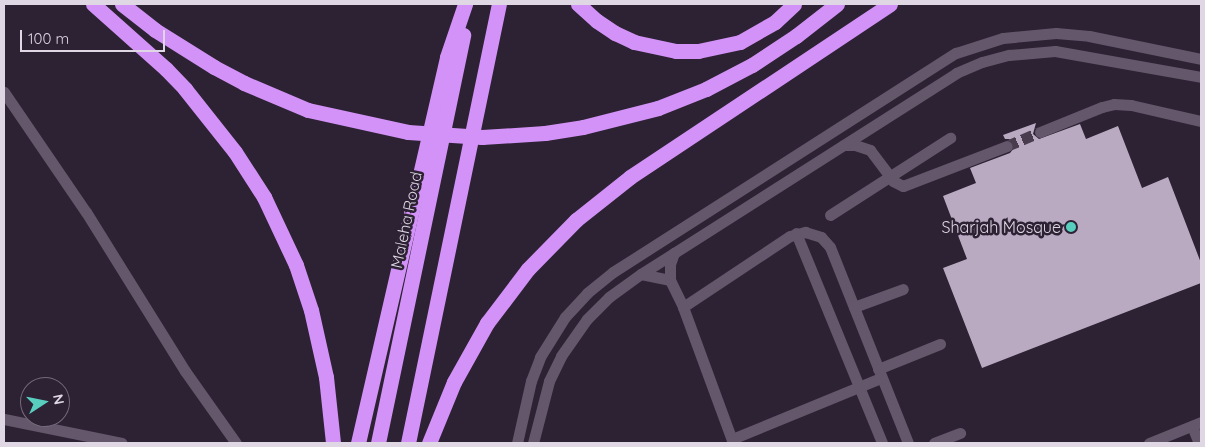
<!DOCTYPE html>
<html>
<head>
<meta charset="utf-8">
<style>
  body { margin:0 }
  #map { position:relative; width:1205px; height:447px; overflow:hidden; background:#2d2134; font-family:Quicksand,sans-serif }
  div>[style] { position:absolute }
  .building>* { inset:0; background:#b9aac2 }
  .minor-tunnel>* { height:11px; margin-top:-5.5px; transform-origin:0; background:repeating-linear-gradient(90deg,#483c4e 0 11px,transparent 0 16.5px) }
  .minor>* { height:11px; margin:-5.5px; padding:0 5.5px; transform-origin:5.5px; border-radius:5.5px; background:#64576c }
  .highway>* { height:15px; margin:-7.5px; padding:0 7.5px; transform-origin:7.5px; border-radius:7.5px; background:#d392f7 }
  .dots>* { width:14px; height:14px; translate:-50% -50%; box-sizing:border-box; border:2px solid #2d2134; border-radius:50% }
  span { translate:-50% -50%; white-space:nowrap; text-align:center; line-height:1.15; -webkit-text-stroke:5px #2d2134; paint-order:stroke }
  .street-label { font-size:16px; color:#dfd7e4 }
  .poi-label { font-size:16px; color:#dfd7e4 }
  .right { translate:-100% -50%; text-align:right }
  .frame { position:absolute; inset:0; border:5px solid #dfd7e4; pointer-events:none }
  .north { position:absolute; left:20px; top:377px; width:50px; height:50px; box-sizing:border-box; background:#2d2134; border:1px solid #746a7a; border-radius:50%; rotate:79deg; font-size:14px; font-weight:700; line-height:20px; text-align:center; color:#dfd7e4 }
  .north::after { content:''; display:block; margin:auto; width:18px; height:22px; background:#58cebf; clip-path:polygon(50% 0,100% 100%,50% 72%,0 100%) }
  .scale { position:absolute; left:20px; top:30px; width:145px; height:22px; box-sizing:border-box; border:2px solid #dfd7e4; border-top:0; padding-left:6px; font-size:15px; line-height:18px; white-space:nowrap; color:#dfd7e4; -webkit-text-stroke:4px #2d2134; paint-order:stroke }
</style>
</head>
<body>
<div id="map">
  <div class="building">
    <i style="clip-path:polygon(1036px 123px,1033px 134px,1039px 139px,1080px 124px,1086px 139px,1118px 126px,1142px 188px,1168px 177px,1201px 263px,1201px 283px,982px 368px,943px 268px,967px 259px,943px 196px,976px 183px,970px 168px,1010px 153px,1014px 148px,1014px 143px,1009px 139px,1005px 139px,1003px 135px)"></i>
  </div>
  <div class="minor-tunnel">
    <i style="left:1007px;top:146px;width:36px;rotate:-23deg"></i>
  </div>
  <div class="minor">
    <i style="left:4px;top:92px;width:145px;rotate:55.7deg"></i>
    <i style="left:86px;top:212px;width:187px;rotate:58.1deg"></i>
    <i style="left:185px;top:371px;width:88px;rotate:54.7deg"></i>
    <i style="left:1040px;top:132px;width:67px;rotate:-22deg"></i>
    <i style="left:1102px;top:107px;width:12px;rotate:-14deg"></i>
    <i style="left:1114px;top:104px;width:17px;rotate:3deg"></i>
    <i style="left:1131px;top:105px;width:72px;rotate:12.9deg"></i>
    <i style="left:844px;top:145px;width:11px"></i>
    <i style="left:855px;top:145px;width:16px;rotate:18deg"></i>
    <i style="left:870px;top:150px;width:39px;rotate:53deg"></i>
    <i style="left:893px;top:181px;width:11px;rotate:27deg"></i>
    <i style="left:903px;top:186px;width:111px;rotate:-21deg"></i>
    <i style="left:830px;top:215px;width:143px;rotate:-32.7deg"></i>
    <i style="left:796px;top:233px;width:227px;rotate:67.7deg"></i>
    <i style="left:641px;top:274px;width:30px;rotate:12deg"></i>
    <i style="left:670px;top:280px;width:16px;rotate:-90deg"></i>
    <i style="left:670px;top:264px;width:12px;rotate:-70deg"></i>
    <i style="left:670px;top:280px;width:30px;rotate:64deg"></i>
    <i style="left:683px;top:307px;width:145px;rotate:69.8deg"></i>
    <i style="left:683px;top:307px;width:128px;rotate:-33.6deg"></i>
    <i style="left:790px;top:236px;width:16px;rotate:-15deg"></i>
    <i style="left:805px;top:232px;width:17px;rotate:17deg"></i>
    <i style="left:821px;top:237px;width:13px;rotate:48deg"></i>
    <i style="left:830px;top:247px;width:211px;rotate:68.3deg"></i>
    <i style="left:854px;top:307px;width:52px;rotate:-20.2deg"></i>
    <i style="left:878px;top:369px;width:67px;rotate:-22deg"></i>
    <i style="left:4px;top:419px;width:120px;rotate:11.5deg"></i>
    <i style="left:1192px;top:426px;width:18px;rotate:68deg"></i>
    <i style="left:732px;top:439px;width:161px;rotate:-22.3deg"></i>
    <i style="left:517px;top:443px;width:64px;rotate:-77.3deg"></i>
    <i style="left:531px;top:381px;width:26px;rotate:-69deg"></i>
    <i style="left:540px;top:357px;width:47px;rotate:-58deg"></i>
    <i style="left:565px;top:317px;width:33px;rotate:-47deg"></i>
    <i style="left:587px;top:293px;width:33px;rotate:-39deg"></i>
    <i style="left:613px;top:272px;width:407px;rotate:-32.6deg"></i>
    <i style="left:956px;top:53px;width:49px;rotate:-17.7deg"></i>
    <i style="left:1003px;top:38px;width:53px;rotate:-5.4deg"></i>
    <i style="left:1056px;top:33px;width:33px;rotate:5deg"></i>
    <i style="left:1089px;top:36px;width:114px;rotate:11.6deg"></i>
    <i style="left:533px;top:443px;width:64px;rotate:-75.5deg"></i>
    <i style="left:549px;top:381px;width:28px;rotate:-64deg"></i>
    <i style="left:561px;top:356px;width:45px;rotate:-54.9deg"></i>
    <i style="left:587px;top:319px;width:31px;rotate:-45deg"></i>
    <i style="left:609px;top:297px;width:39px;rotate:-36deg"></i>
    <i style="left:641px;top:274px;width:374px;rotate:-32.5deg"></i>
    <i style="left:956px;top:73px;width:28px;rotate:-23deg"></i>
    <i style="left:982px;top:62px;width:28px;rotate:-15deg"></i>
    <i style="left:1009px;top:55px;width:46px;rotate:-5deg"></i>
    <i style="left:1055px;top:51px;width:148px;rotate:10.1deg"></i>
    <i style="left:934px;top:443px;width:28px;rotate:-21deg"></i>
    <i style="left:1149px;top:443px;width:56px;rotate:-22deg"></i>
  </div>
  <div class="highway">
    <i style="left:93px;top:4px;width:98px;rotate:41.7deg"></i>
    <i style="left:166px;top:69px;width:28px;rotate:46deg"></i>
    <i style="left:185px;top:89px;width:80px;rotate:51.6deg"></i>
    <i style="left:235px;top:152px;width:54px;rotate:57.2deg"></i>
    <i style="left:264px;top:197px;width:75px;rotate:64.8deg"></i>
    <i style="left:296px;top:265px;width:47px;rotate:71.6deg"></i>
    <i style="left:311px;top:310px;width:69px;rotate:77.4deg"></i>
    <i style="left:326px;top:377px;width:66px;rotate:83.9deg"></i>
    <i style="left:122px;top:4px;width:42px;rotate:38.2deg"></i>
    <i style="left:155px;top:30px;width:70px;rotate:32.1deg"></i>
    <i style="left:214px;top:67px;width:34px;rotate:28deg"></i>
    <i style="left:244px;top:83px;width:69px;rotate:22.9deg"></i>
    <i style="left:308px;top:110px;width:102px;rotate:12.4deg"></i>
    <i style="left:408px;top:132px;width:74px;rotate:3.9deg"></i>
    <i style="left:482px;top:137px;width:63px;rotate:-3.6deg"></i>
    <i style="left:545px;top:133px;width:38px;rotate:-9deg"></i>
    <i style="left:583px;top:127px;width:77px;rotate:-14.2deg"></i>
    <i style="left:658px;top:108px;width:52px;rotate:-21.6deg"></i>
    <i style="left:706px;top:89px;width:52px;rotate:-27.6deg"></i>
    <i style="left:752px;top:65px;width:53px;rotate:-33.4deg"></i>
    <i style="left:796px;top:36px;width:52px;rotate:-38deg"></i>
    <i style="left:578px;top:4px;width:25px;rotate:42deg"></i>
    <i style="left:597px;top:21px;width:22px;rotate:34deg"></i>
    <i style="left:615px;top:33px;width:21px;rotate:25deg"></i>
    <i style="left:634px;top:42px;width:43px;rotate:12.1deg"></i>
    <i style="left:676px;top:51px;width:22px"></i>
    <i style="left:698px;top:51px;width:43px;rotate:-12.1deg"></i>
    <i style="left:740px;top:42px;width:40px;rotate:-29.7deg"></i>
    <i style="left:775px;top:22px;width:26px;rotate:-43deg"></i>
    <i style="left:358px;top:443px;width:396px;rotate:-77deg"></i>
    <i style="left:447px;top:57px;width:56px;rotate:-71.2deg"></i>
    <i style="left:378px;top:443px;width:417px;rotate:-78.2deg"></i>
    <i style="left:408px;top:443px;width:448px;rotate:-78.3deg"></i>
    <i style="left:429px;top:443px;width:66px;rotate:-67.7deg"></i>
    <i style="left:454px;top:382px;width:68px;rotate:-60.8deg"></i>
    <i style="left:487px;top:323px;width:68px;rotate:-52.8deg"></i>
    <i style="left:528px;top:269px;width:69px;rotate:-45.6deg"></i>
    <i style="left:576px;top:220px;width:69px;rotate:-38.5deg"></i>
    <i style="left:630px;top:177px;width:312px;rotate:-33.6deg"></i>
  </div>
  <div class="dots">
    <i style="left:1071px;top:227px;background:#58cebf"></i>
  </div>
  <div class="street-label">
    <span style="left:406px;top:220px;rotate:-78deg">Maleha Road</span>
  </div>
  <div class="poi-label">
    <span class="right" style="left:1061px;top:227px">Sharjah Mosque</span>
  </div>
  <div class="frame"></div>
  <div class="north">N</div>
  <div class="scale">100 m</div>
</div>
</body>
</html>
